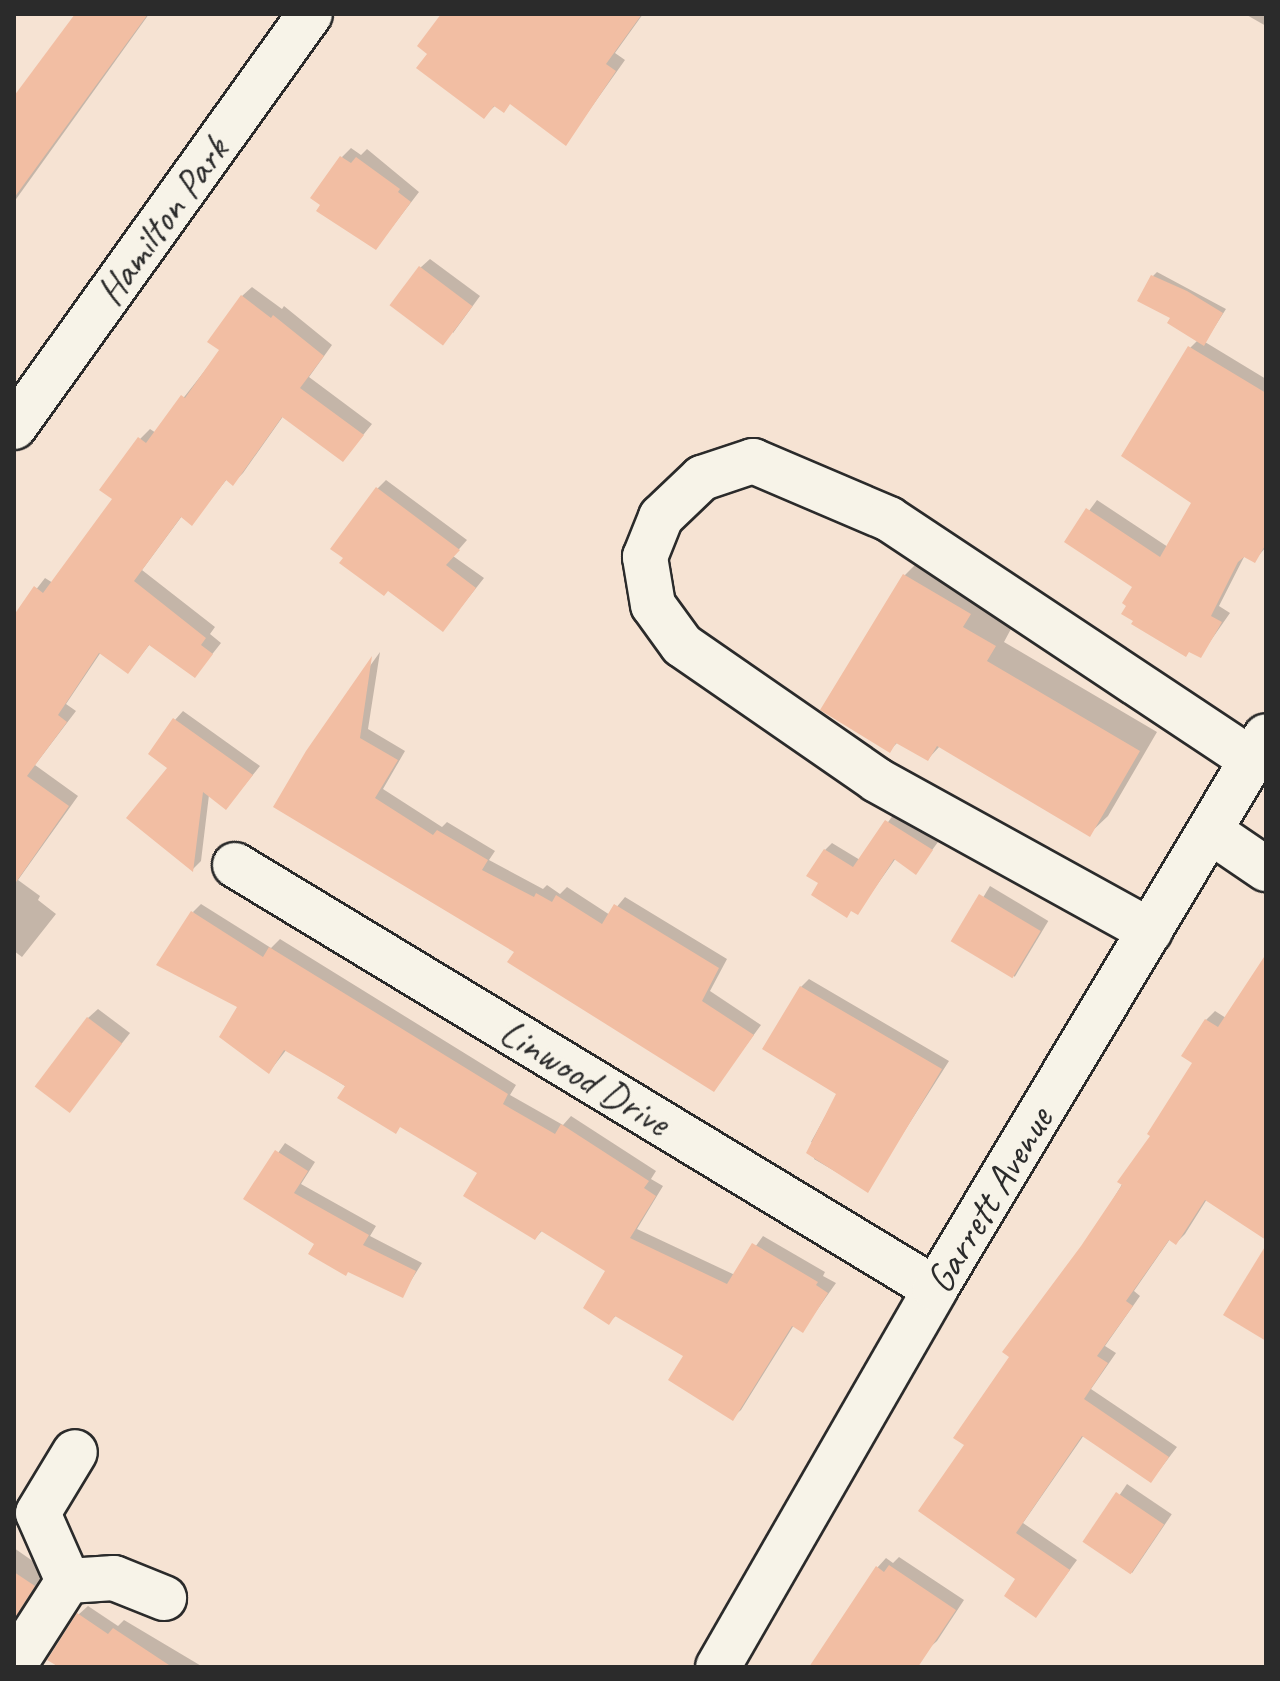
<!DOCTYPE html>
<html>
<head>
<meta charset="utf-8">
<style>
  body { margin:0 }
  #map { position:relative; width:1280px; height:1681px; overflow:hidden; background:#f6e3d3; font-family:Caveat,sans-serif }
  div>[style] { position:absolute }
  .shadow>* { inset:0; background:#0003; transform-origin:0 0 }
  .building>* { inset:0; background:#f2bea3; transform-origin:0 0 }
  .roads { filter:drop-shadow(2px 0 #2b2b2b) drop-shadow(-2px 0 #2b2b2b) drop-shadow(0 2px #2b2b2b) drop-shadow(0 -2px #2b2b2b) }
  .minor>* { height:44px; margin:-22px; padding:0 22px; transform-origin:22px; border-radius:22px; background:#f7f3e8 }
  span { translate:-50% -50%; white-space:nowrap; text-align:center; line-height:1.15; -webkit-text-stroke:7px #f7f3e8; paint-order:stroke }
  .street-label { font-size:40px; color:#2b2b2b }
  .frame { position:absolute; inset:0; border:16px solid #2b2b2b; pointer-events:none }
</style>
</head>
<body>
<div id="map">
  <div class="shadow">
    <i style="clip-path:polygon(76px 14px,149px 14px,14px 202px,14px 99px)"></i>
    <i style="clip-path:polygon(445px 14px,643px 14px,615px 53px,625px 60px,566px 143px,511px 103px,496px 105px,484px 116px,430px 53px)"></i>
    <i style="clip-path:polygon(1245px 14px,1266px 14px,1266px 26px)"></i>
    <i style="clip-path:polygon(351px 148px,361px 155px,367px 149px,419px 192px,376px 248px,342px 157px)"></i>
    <i style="clip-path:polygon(430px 259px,480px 296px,453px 333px,420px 268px)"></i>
    <i style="clip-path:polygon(1157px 272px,1226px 309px,1205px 342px,1266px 379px,1266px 547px,1254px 561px,1245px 555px,1219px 606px,1230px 613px,1200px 656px,1135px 586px,1067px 541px,1097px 500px,1168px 547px,1194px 502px,1190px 348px,1198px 340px,1173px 318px,1153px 276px)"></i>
    <i style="clip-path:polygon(252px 287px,282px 309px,284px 306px,332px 345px,309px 377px,372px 424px,343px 460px,284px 415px,243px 473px,233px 483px,227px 479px,192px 523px,182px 516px,142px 570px,215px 627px,210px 634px,221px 643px,195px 676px,150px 644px,128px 672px,101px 652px,66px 704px,76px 711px,35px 765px,78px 796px,18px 880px,40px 896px,38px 900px,56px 914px,22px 957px,14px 951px,14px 618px,45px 578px,53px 583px,114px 499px,140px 439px,150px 429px,156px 433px,221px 350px,242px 296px)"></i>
    <i style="clip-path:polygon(386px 480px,467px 540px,453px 556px,484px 578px,443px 630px,377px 489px)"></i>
    <i style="clip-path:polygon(923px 557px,988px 595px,980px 608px,1012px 627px,1004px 642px,1157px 732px,1108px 816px,1089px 834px,940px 746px,928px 759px,898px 742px,890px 750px,822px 709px,905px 575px)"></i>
    <i style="clip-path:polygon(380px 652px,368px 729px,405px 751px,383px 789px,442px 827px,447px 822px,495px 851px,489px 860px,543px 889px,547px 885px,560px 894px,567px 887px,610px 915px,625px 897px,727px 959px,710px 991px,761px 1025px,714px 1089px,516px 951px,308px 752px)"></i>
    <i style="clip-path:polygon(183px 711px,260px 766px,226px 808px,209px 795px,201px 861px,193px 869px,170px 768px,175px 720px)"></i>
    <i style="clip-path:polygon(894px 814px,938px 842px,916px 872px,896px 858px,858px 912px,821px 883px,825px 850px,832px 843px,860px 860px)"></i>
    <i style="left:990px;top:886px;width:68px;height:65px;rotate:31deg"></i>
    <i style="clip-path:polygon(201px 904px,271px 948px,280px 939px,516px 1085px,510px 1095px,563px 1125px,571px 1116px,656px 1171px,651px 1179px,663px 1186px,637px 1229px,735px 1275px,763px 1236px,825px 1272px,823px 1276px,836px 1283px,803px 1330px,794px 1325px,741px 1410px,732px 1418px,686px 1355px,617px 1315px,609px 1322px,608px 1270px,543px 1230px,535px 1238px,480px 1172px,287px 1049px,269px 1072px,193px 912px)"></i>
    <i style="clip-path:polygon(1266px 958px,1266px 1238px,1207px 1199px,1185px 1234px,1176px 1243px,1170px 1239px,1134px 1291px,1140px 1296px,1105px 1346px,1116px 1353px,1091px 1389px,1177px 1447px,1151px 1481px,1084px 1435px,1023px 1523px,1077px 1560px,1036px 1616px,967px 1444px,1195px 1062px,1206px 1020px,1215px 1011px,1226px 1018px)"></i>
    <i style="clip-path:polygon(809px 979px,949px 1061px,867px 1190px,814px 1159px,815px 1143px,811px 1142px,838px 1093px,801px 987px)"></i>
    <i style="clip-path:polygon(98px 1009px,130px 1033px,70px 1110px,88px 1018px)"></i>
    <i style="clip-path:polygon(285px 1143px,315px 1162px,301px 1184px,376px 1226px,370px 1236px,422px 1263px,402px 1295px,246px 1199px)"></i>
    <i style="left:1127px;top:1484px;width:54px;height:71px;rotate:34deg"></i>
    <i style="clip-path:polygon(14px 1548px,47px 1571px,14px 1621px)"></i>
    <i style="clip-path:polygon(899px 1557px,964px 1600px,937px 1641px,908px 1667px,815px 1667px,877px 1568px,886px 1558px,893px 1563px)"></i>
    <i style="clip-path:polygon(88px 1606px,118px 1626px,124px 1620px,203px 1667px,54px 1667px,78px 1615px)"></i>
  </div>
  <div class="building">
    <i style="clip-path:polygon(75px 14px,148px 14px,14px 198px,14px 96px)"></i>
    <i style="clip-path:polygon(441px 14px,642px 14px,606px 64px,616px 71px,566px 146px,510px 104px,504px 113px,494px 106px,484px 119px,416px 68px,427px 54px,417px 46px)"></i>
    <i style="clip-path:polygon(340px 156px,351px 163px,356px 157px,400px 189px,398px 192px,411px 202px,376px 250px,316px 211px,320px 205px,310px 198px)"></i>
    <i style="left:419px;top:266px;width:67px;height:49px;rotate:37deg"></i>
    <i style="clip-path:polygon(1151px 275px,1187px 291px,1223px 313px,1204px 346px,1167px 323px,1170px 318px,1137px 301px)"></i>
    <i style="clip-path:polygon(241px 295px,271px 318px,273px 315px,324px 356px,300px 388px,364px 435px,343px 462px,282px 417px,233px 486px,226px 480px,192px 526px,181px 517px,134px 581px,206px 638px,201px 645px,213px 654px,195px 678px,149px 645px,128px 674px,99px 653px,58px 715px,67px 722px,27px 776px,69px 806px,14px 885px,14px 615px,34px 586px,43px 593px,112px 499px,99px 490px,138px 437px,146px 443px,181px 395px,185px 398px,219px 350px,207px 342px)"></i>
    <i style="clip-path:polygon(1188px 346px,1266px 393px,1266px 544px,1255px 563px,1244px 557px,1238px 562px,1211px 616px,1222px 622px,1201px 658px,1189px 652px,1186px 657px,1131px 624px,1133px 621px,1121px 614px,1126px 606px,1122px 603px,1132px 587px,1064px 542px,1086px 508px,1160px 557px,1191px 503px,1121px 456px)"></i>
    <i style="clip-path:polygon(376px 487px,460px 550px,446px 565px,476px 588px,443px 632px,388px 591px,384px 596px,339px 563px,343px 558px,330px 549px)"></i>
    <i style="clip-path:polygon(903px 574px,971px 614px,963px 627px,996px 646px,987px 661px,1140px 751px,1090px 837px,937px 746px,928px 761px,896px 743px,890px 753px,820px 710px)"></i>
    <i style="clip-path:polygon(372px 656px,360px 738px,398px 760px,375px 798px,433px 835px,437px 830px,488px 860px,482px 870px,534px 897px,536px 893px,552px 902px,556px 895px,602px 924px,614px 904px,719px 968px,702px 1001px,754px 1035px,714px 1092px,507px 962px,514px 952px,273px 807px,306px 751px)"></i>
    <i style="clip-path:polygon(173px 718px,253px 775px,226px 810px,203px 792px,193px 872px,126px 818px,167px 768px,148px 754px)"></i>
    <i style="clip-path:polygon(885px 820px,933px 850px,916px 875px,894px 859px,858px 915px,851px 911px,847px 918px,811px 895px,818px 883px,806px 876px,824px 849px,853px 867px)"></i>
    <i style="left:979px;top:894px;width:72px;height:55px;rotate:31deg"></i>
    <i style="clip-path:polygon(191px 911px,263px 957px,269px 947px,508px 1094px,503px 1104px,555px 1134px,561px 1124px,649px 1181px,644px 1188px,656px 1196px,630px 1238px,727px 1284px,752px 1243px,818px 1282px,816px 1285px,828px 1293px,803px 1333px,792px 1326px,733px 1421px,668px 1380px,683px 1356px,615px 1316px,609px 1325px,583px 1308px,605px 1271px,541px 1231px,535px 1240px,463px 1196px,477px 1173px,400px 1127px,396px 1134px,337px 1098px,345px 1086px,284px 1050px,269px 1074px,219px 1037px,237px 1007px,156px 965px)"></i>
    <i style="clip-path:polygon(1266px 954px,1266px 1240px,1205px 1200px,1176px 1245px,1169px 1240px,1126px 1301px,1133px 1306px,1097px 1356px,1108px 1363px,1084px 1399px,1169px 1457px,1151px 1483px,1082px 1436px,1016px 1533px,1070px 1570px,1036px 1618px,1004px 1596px,1015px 1579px,918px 1511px,964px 1445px,953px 1438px,1009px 1357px,1002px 1352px,1081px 1246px,1122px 1185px,1117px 1182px,1150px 1136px,1147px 1134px,1192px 1063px,1181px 1056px,1205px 1019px,1218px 1027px)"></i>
    <i style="clip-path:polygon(800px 986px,942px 1069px,868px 1193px,806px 1153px,836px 1094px,762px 1049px)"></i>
    <i style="left:87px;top:1017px;width:44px;height:87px;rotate:37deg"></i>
    <i style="clip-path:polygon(275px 1150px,308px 1171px,294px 1193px,369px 1235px,363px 1245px,416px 1271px,403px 1298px,348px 1272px,346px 1276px,308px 1254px,314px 1244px,243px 1199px)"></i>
    <i style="clip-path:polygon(1266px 1245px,1266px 1341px,1223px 1315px)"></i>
    <i style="left:1116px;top:1492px;width:58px;height:60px;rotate:34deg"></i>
    <i style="clip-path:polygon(889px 1565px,956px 1610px,918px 1667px,809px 1667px,876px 1566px,884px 1572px)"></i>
    <i style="clip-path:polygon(14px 1572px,35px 1586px,14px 1619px)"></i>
    <i style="clip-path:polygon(77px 1613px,108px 1634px,113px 1628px,172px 1667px,59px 1667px,47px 1660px)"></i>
  </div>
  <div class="roads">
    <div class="minor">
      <i style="left:14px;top:427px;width:508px;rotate:-54.37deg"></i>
      <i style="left:1210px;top:831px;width:68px;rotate:34.2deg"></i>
      <i style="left:235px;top:865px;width:818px;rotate:31.2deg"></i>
      <i style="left:1150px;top:931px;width:312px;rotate:-151.1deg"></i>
      <i style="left:877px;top:780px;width:237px;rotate:-145.3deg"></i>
      <i style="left:682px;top:645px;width:49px;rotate:-125.9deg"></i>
      <i style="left:653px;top:605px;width:49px;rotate:-99.5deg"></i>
      <i style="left:645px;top:557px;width:43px;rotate:-68.2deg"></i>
      <i style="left:661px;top:517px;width:57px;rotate:-43.6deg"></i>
      <i style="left:702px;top:478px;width:54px;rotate:-18.4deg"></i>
      <i style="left:753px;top:461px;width:148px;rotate:23.1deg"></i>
      <i style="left:889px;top:519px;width:436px;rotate:33.6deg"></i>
      <i style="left:68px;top:1581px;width:74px;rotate:-113.8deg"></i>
      <i style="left:38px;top:1513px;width:71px;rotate:-58.8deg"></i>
      <i style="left:14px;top:1665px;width:100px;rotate:-57.3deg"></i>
      <i style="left:68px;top:1581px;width:46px;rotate:-3.7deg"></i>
      <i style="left:114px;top:1578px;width:54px;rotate:21.8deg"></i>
      <i style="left:718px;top:1667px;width:436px;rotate:-60.1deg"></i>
      <i style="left:935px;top:1289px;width:644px;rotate:-59.1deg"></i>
    </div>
  </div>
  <div class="street-label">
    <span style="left:162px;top:221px;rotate:-54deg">Hamilton Park</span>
    <span style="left:585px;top:1077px;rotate:31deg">Linwood Drive</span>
    <span style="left:989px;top:1200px;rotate:-59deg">Garrett Avenue</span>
  </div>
  <div class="frame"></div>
</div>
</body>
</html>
